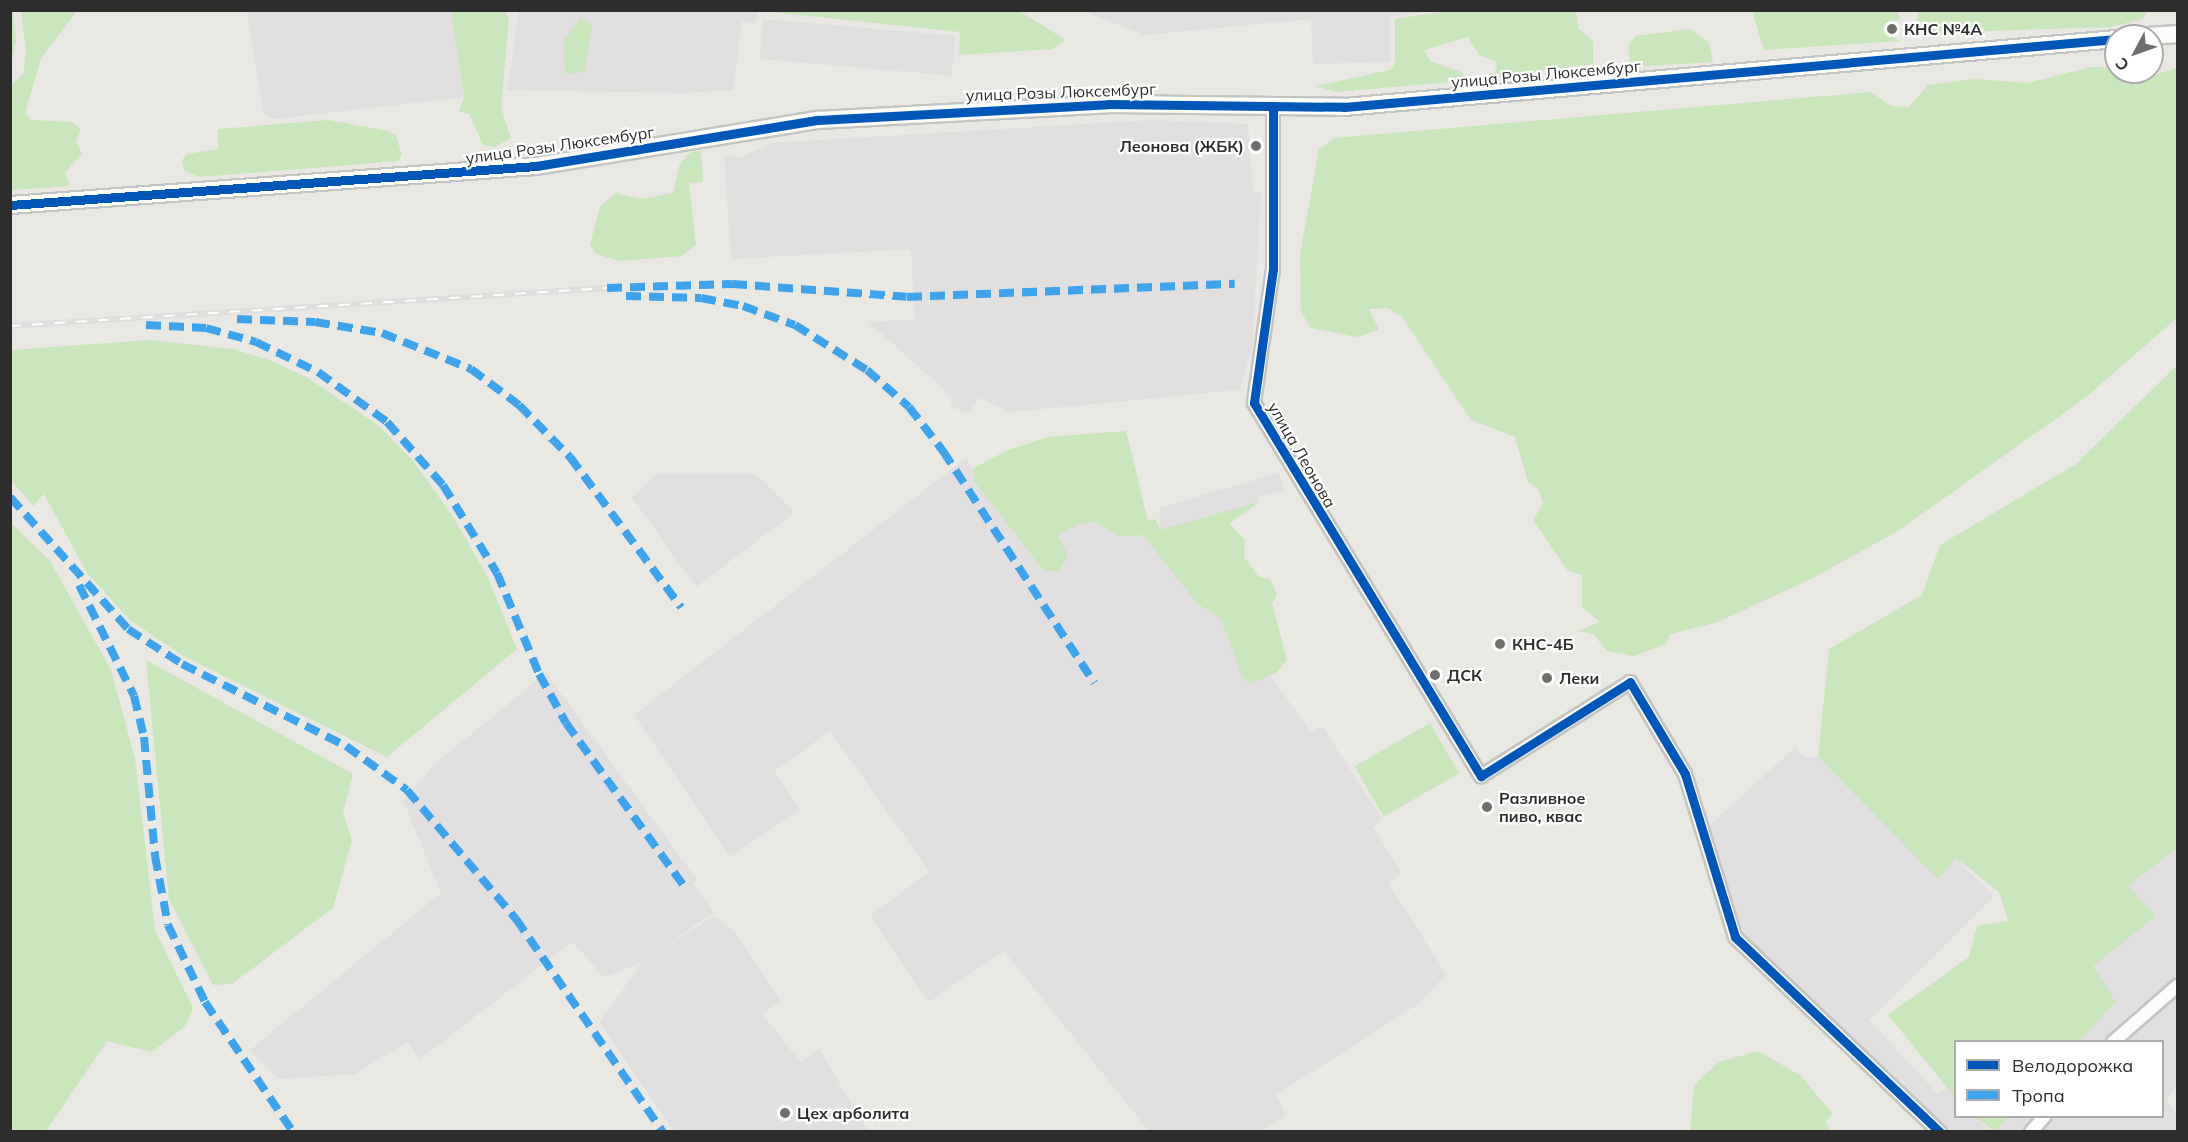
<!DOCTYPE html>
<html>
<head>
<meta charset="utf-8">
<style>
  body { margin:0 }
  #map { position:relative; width:2188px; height:1142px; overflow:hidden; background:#eae8e2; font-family:Mulish,sans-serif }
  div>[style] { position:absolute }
  .industrial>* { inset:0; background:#e2dfe1; transform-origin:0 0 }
  .green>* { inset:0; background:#c9e6bc; transform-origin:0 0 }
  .roads { filter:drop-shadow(2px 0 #c4c4c3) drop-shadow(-2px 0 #c4c4c3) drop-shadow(0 2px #c4c4c3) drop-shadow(0 -2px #c4c4c3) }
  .street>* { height:12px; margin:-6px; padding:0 6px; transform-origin:6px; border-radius:6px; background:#fcfcfb }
  .secondary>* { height:16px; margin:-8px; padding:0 8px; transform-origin:8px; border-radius:8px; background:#fcfcfb }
  .rail>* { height:6px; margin-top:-3px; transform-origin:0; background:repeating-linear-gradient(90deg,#fff 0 11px,#dfdfdf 0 22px); box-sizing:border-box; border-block:2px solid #dfdfdf }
  .quiet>* { height:8px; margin-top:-4px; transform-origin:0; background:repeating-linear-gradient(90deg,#3ea3eb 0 15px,transparent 0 23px) }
  .cycleway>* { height:9px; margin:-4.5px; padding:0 4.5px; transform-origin:4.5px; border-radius:4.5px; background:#0057b8 }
  .dots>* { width:16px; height:16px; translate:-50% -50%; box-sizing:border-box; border:3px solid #fff; border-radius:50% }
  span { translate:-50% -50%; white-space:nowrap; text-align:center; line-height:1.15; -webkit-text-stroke:4.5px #fff; paint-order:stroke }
  .poi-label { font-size:16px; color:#2d2d2d; font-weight:700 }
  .left { translate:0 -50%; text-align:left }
  .right { translate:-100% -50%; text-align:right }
  .street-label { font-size:16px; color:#2d2d2d }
  .frame { position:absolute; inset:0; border:12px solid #2d2d2d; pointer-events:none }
  .legend { position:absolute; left:1954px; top:1040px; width:210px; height:78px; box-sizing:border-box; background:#fff; border:2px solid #ababab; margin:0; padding:8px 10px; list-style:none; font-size:18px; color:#2d2d2d }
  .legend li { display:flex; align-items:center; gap:12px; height:30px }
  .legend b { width:30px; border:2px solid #ababab }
  .north { position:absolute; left:2104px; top:24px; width:60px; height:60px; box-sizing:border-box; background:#fff; border:2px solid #ababab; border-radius:50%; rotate:229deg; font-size:16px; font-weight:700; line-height:24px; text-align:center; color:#2d2d2d }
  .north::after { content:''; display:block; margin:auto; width:21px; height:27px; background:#6f6e6c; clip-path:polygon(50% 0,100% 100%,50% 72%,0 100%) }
</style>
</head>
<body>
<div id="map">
  <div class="industrial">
    <i style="clip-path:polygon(247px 11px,451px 11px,464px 97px,274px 119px,263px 113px)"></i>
    <i style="clip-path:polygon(519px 11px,758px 11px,756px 23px,742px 21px,733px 90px,685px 93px,507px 90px)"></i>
    <i style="clip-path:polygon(1083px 11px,1435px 11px,1390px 16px,1390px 62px,1313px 64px,1311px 19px,1145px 35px)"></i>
    <i style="left:763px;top:19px;width:193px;height:40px;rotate:5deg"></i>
    <i style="clip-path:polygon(1151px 120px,1248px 124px,1253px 192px,1261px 192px,1252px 350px,1239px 390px,1010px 412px,980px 398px,968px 413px,951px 407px,951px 397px,939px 385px,868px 322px,915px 319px,911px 249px,731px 259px,724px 155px,739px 158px,772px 143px)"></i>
    <i style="clip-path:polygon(966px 458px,978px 476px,1155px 533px,1168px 529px,1311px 733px,1322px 726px,1383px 820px,1373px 827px,1402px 873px,1388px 883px,1446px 974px,1420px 1003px,1276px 1095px,1286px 1115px,1262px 1131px,1149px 1131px,1004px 951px,929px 1002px,870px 915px,930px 872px,830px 731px,774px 772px,800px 810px,730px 857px,634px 715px)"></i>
    <i style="clip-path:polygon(1279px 473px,1284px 490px,1258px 497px,1259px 502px,1160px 531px,1159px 508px)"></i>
    <i style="clip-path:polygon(657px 474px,756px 474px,795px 512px,696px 587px,632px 497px)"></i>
    <i style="clip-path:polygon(546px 673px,697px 880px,693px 884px,714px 912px,645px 960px,714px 916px,734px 930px,780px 1001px,762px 1014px,801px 1063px,819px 1049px,868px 1131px,674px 1131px,600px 1023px,641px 963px,604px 977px,572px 942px,420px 1059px,408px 1041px,355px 1074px,278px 1079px,250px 1050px,441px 893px,403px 800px,437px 762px)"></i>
    <i style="clip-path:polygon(1795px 747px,1804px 757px,1818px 757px,1938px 878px,1955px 857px,1994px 897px,1869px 1020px,1938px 1094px,1946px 1088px,1955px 1097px,1956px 1116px,1975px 1117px,1990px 1131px,1934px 1131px,1735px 937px,1705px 830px)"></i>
    <i style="clip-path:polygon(2177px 848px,2177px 975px,2130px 1014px,2133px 1018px,2177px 985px,2177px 1085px,2166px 1101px,2177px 1114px,2177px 1131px,1995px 1132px,2009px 1117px,2162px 1116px,2162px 1042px,2079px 1041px,2116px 1002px,2092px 966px,2155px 916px,2128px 886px)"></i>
  </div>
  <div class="green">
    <i style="clip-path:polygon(1454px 10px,1576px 11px,1578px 28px,1593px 41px,1593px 64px,1494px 77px,1497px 62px,1479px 55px,1468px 37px,1424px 50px,1430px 61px,1461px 72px,1466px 77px,1462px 81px,1336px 92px,1316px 86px,1390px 70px,1395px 63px,1395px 19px)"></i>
    <i style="clip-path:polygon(13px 11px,16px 41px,11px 63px,10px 11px)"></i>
    <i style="clip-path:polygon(21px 11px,77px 11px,41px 58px,25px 114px,31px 120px,72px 122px,81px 129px,76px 142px,82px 153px,65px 173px,70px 186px,11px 190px,11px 86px,23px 74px,26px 52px)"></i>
    <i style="clip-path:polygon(451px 11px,505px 11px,509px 20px,501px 107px,511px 138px,495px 147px,483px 145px,469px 114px,459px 111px,464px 97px)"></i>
    <i style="clip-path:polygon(762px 11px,1019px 11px,1066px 40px,1052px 49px,959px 55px,960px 32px)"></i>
    <i style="clip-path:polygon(1752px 11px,1898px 11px,1900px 19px,1887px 25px,1888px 34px,1900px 41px,1764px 50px)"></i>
    <i style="clip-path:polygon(1918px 11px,2148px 10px,2148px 11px,2142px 19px,2112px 27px,1929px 33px,1917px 21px)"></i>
    <i style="clip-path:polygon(580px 18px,592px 24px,585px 71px,565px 74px,564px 40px)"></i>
    <i style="clip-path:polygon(1690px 29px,1709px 42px,1713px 62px,1631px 67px,1628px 46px,1636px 36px)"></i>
    <i style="clip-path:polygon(2092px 67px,2111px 67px,2144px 78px,2177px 68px,2177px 318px,2085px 398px,1898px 531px,1813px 578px,1718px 622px,1670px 634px,1666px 644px,1634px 656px,1607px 651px,1593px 634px,1578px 631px,1600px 622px,1582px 607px,1582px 575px,1568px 571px,1533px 520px,1543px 504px,1539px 490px,1528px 482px,1515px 437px,1471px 420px,1402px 317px,1388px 308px,1369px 309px,1379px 330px,1357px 337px,1311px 328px,1301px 312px,1300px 255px,1319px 149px,1334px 138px,1871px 92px,1891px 106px,1909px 107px,1928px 85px,1974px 79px,2028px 83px)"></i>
    <i style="clip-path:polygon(329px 120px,388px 131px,396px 136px,402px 155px,398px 161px,200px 177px,184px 171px,182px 160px,187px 154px,218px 149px,218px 129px)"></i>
    <i style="clip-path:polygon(701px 150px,703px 182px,689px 183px,696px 245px,682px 256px,620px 261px,596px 254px,590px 245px,600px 207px,615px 193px,641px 199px,673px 193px,679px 166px,689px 153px)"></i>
    <i style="clip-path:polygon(149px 340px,233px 349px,269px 360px,306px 377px,378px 425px,414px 462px,455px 520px,488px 578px,517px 649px,387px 757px,183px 656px,130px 620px,87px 573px,44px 494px,33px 506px,11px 480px,11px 350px)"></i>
    <i style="clip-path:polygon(2177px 365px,2177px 848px,2128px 886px,2156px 916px,2093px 966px,2116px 1002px,2079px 1041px,1956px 1042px,1955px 1097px,1888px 1015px,1969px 957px,1977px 926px,2008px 921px,1999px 892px,1956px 858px,1938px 879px,1818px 757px,1829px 649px,1922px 595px,1940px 545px,2076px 464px)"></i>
    <i style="clip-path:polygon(1126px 431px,1148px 521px,1156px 519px,1160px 530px,1259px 502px,1229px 524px,1245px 540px,1244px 557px,1259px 577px,1270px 579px,1277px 595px,1272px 603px,1287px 660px,1277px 672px,1249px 684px,1242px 676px,1221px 619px,1197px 603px,1143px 535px,1120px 536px,1094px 522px,1079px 524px,1057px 536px,1068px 554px,1059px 571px,1044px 571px,974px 481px,974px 468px,1008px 450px,1048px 437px)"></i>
    <i style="clip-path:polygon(10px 522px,50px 561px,111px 670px,135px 759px,155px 930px,193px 1008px,185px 1026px,152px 1052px,107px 1041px,46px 1131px,11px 1131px)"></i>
    <i style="clip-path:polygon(146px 660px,353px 774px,343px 812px,352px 840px,333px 908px,232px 984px,213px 985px,169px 899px)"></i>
    <i style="left:1430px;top:723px;width:58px;height:87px;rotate:60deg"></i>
    <i style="clip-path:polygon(1758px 1051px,1800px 1075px,1833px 1114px,1825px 1122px,1831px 1131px,1690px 1131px,1694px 1087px,1703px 1076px,1719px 1062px)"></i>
    <i style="clip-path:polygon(1975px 1117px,2009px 1117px,1995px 1132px)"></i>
  </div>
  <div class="roads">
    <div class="street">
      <i style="left:1273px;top:106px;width:163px;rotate:90deg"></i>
      <i style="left:1273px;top:269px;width:135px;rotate:98.1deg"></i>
      <i style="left:1254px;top:403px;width:437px;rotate:58.7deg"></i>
      <i style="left:1481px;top:776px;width:176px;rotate:-32.2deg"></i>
      <i style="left:1630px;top:682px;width:107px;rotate:59.1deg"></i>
      <i style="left:1685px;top:774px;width:170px;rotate:72.9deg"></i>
      <i style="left:1735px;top:937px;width:283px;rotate:43.6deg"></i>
      <i style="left:2113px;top:1042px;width:86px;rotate:-41.2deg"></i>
      <i style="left:2031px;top:1132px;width:21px;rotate:-49deg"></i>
    </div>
    <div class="secondary">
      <i style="left:2149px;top:36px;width:29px;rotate:-4deg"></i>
      <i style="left:10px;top:205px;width:527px;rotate:-4.24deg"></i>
      <i style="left:536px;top:166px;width:286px;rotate:-9.3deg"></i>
      <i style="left:818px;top:120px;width:291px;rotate:-3.1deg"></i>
      <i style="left:1109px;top:104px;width:235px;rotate:0.7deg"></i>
      <i style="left:1344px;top:107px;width:775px;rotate:-5.03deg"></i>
    </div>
  </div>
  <div class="rail">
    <i style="left:10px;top:326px;width:598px;rotate:-3.64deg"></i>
  </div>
  <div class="quiet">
    <i style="left:607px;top:288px;width:125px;rotate:-1.8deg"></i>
    <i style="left:732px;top:284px;width:175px;rotate:4.2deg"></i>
    <i style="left:907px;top:297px;width:328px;rotate:-2.3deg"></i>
    <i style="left:626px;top:296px;width:75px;rotate:1.5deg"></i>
    <i style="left:701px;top:298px;width:43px;rotate:10.8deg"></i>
    <i style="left:743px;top:306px;width:55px;rotate:20.1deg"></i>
    <i style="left:795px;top:325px;width:85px;rotate:32deg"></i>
    <i style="left:867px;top:370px;width:56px;rotate:41.4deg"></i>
    <i style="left:909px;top:407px;width:56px;rotate:52.3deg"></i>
    <i style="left:943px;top:451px;width:277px;rotate:56.9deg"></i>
    <i style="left:237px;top:319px;width:78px;rotate:2.2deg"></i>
    <i style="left:315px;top:322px;width:68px;rotate:9.3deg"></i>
    <i style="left:382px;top:333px;width:96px;rotate:22deg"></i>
    <i style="left:471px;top:369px;width:60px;rotate:36.9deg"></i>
    <i style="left:519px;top:405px;width:73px;rotate:45.6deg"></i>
    <i style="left:570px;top:457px;width:187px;rotate:53.5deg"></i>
    <i style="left:146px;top:325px;width:60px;rotate:2.9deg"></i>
    <i style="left:206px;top:328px;width:52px;rotate:15.6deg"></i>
    <i style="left:256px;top:342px;width:69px;rotate:25.8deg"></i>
    <i style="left:318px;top:372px;width:85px;rotate:35.9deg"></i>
    <i style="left:387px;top:422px;width:84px;rotate:48.4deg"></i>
    <i style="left:443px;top:485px;width:103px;rotate:58.5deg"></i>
    <i style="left:497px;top:573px;width:109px;rotate:67.4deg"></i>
    <i style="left:539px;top:674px;width:56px;rotate:61.1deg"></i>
    <i style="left:566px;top:723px;width:201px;rotate:54.1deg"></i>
    <i style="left:10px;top:497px;width:177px;rotate:48.2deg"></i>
    <i style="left:128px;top:629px;width:64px;rotate:32.9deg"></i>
    <i style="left:182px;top:664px;width:183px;rotate:26.6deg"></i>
    <i style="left:346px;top:746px;width:75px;rotate:35.8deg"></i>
    <i style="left:407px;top:790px;width:169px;rotate:49.8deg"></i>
    <i style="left:516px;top:919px;width:259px;rotate:55.4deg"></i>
    <i style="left:79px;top:585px;width:124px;rotate:63.6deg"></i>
    <i style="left:134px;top:696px;width:42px;rotate:76.3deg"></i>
    <i style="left:144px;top:737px;width:120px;rotate:84.7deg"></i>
    <i style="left:155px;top:856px;width:70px;rotate:79.3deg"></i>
    <i style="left:168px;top:925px;width:85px;rotate:64.3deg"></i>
    <i style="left:205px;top:1002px;width:157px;rotate:55.9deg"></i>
  </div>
  <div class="cycleway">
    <i style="left:1273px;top:106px;width:163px;rotate:90deg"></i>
    <i style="left:1273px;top:269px;width:135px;rotate:98.1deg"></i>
    <i style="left:1254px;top:403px;width:437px;rotate:58.7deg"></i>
    <i style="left:1481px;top:776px;width:176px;rotate:-32.2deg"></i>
    <i style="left:1630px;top:682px;width:107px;rotate:59.1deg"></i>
    <i style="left:1685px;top:774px;width:170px;rotate:72.9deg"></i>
    <i style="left:1735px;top:937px;width:283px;rotate:43.6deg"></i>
    <i style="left:10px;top:205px;width:527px;rotate:-4.24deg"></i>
    <i style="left:536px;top:166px;width:286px;rotate:-9.3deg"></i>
    <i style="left:818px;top:120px;width:291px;rotate:-3.1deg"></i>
    <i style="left:1109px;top:104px;width:235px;rotate:0.7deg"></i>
    <i style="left:1344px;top:107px;width:775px;rotate:-5.03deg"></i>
  </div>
  <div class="dots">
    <i style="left:1892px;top:29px;background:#6f6e6c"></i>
    <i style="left:1256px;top:146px;background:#6f6e6c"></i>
    <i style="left:1500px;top:644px;background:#6f6e6c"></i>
    <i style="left:1435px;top:675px;background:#6f6e6c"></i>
    <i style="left:1547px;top:678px;background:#6f6e6c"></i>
    <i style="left:1487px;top:807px;background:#6f6e6c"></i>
    <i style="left:785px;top:1113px;background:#6f6e6c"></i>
  </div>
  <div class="poi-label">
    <span class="left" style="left:1904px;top:29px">КНС №4А</span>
    <span class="right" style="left:1244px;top:146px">Леонова (ЖБК)</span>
    <span class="left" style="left:1512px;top:644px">КНС-4Б</span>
    <span class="left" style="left:1447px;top:675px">ДСК</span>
    <span class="left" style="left:1559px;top:678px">Леки</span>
    <span class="left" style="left:1499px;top:807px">Разливное<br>пиво, квас</span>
    <span class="left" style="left:797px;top:1113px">Цех арболита</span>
  </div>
  <div class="street-label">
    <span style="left:1546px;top:74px;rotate:-5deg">улица Розы Люксембург</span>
    <span style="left:1061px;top:92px;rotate:-2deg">улица Розы Люксембург</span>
    <span style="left:560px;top:145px;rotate:-8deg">улица Розы Люксембург</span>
    <span style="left:1302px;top:455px;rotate:60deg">улица Леонова</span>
  </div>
  <div class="frame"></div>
  <ul class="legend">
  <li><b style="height:8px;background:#0057b8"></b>Велодорожка</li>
  <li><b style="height:8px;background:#3ea3eb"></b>Тропа</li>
  </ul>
  <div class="north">С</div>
</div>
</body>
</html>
